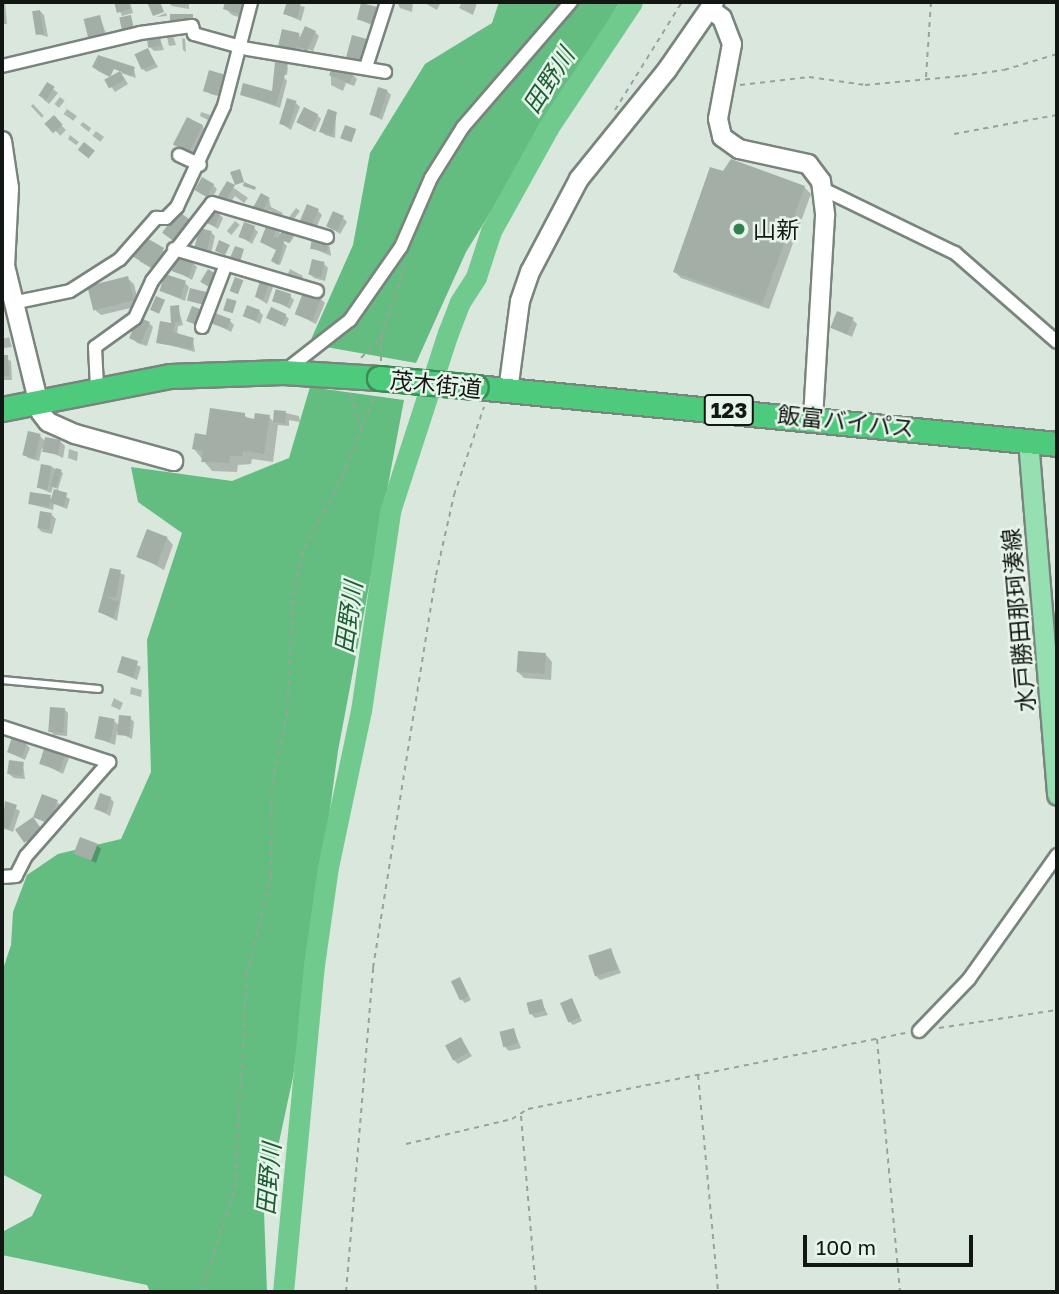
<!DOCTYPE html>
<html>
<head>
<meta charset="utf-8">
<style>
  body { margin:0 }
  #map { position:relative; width:1059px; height:1294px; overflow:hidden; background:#dae7dd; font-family:"Golos Text","Noto Sans JP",sans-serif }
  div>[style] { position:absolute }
  .forest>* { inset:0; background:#63bd81 }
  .shadow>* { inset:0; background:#0003; transform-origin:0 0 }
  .river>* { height:21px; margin:-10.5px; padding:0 10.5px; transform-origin:10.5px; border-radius:10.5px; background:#70ca8e }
  .building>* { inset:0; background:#a3afa6; transform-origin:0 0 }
  .path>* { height:2px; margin-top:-1px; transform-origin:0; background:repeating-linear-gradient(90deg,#98a29b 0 5px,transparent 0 10px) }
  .roads { filter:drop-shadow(2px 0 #79857c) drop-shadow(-2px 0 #79857c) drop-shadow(0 2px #79857c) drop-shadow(0 -2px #79857c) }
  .lane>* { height:6px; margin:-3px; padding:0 3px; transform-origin:3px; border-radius:3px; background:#fff }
  .street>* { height:12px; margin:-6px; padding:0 6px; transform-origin:6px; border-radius:6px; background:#fff }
  .secondary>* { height:18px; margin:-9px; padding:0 9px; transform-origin:9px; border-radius:9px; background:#fff }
  .primary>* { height:19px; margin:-9.5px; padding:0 9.5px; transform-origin:9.5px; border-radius:9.5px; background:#95dfb1 }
  .highway>* { height:23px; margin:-11.5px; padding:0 11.5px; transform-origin:11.5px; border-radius:11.5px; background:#4eca7d }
  .bridges { filter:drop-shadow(2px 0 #398b58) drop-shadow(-2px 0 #398b58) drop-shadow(0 2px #398b58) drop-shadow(0 -2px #398b58) }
  .highway-bridge>* { height:23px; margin:-11.5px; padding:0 11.5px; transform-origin:11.5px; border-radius:11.5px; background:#4eca7d }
  .dots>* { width:19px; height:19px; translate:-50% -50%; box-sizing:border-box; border:4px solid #e7f4ea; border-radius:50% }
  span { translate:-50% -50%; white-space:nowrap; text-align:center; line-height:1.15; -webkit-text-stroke:5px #e7f4ea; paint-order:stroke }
  .shield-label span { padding:2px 5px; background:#e7f4ea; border:2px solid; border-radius:5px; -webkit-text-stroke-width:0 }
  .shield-label { font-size:21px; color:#131714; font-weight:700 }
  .poi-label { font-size:23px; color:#131714 }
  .left { translate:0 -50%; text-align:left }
  .street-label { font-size:23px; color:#131714 }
  .water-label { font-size:24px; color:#1c5d36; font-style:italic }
  .frame { position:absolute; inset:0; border:4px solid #131714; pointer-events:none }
  .scale { position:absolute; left:803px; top:1235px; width:170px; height:32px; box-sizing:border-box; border:4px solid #131714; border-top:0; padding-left:9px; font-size:21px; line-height:24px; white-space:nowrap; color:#131714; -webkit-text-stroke:5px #e7f4ea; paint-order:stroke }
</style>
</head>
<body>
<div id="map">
  <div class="forest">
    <i style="clip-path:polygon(499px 2px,620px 2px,466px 252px,416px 363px,309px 344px,353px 245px,370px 153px,425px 64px,492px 23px)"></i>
    <i style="clip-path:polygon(310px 387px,404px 400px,338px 751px,293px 1077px,264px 1212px,267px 1292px,150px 1292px,147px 1285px,2px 1255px,2px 1232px,32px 1216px,42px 1195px,2px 1174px,2px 972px,11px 945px,13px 912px,27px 875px,58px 854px,121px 839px,151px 772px,147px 640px,182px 533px,138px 502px,131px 467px,232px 481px,289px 458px)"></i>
  </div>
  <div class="shadow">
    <i style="clip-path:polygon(2px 2px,5px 2px,7px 24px,2px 24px)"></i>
    <i style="clip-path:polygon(116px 2px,130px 2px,133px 13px,122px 16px)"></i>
    <i style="clip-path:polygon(168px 2px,189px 2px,189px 9px,172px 6px)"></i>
    <i style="clip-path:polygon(227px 2px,250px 2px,245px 19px,232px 15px,225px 8px)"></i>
    <i style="clip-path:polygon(288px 2px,305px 7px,301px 21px,285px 14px)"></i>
    <i style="clip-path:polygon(397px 2px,413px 2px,412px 12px,400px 8px)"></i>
    <i style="clip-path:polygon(423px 2px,441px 2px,437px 10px)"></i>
    <i style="clip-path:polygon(462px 2px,477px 3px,473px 15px,459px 8px)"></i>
    <i style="clip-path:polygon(376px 9px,380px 13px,376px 27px,358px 19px)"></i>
    <i style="clip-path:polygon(40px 11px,44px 15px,48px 37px,38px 34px)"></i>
    <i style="clip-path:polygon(166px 13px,167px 16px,156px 17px)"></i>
    <i style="clip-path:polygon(100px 17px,108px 39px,94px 42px)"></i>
    <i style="clip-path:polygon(315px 32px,319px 36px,313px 51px,302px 47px,298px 56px,283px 52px,299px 35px,302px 39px)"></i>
    <i style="clip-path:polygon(158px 33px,164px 50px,154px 51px,150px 47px)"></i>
    <i style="clip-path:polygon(173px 36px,176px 45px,169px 46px,167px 37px)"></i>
    <i style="clip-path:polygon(182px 38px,185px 39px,186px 52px,183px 50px)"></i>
    <i style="clip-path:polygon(148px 50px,158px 67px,146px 72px,142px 68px)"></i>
    <i style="clip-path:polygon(99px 57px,134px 69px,136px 78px,121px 73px,128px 84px,115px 92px,107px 81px,124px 71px,113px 67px,108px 76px,98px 71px,94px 67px)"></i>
    <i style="clip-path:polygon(277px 64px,288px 67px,287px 75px,281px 74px,287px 81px,280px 108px,241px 94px,244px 85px,273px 93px)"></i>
    <i style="clip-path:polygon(222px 75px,226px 79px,222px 97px,210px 94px,206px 90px)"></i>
    <i style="clip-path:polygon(331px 75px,353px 75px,357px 79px,354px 86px,346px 83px,343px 91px,331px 85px)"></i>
    <i style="clip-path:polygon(47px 84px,58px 93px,49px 104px,43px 99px)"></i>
    <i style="clip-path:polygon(387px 91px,391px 95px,382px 120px,371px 114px)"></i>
    <i style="left:60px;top:97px;width:6px;height:9px;rotate:39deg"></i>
    <i style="clip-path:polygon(296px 103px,300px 107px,291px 130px,280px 123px)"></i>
    <i style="left:33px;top:104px;width:16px;height:3px;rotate:47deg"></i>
    <i style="left:67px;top:109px;width:12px;height:6px;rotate:35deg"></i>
    <i style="clip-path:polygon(201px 112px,210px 115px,208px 120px,200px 116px)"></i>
    <i style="clip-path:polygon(336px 114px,335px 138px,325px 135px,321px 131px)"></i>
    <i style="clip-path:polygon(317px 115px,321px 119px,315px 132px,298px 122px)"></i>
    <i style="left:54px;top:118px;width:17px;height:8px;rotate:45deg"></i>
    <i style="clip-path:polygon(83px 122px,91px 128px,89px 132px,80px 125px)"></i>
    <i style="clip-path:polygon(202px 126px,206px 130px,194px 155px,176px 145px)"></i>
    <i style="left:96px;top:131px;width:10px;height:6px;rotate:37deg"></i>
    <i style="clip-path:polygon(70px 135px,79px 142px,76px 145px,68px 139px)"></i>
    <i style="clip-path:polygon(227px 183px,248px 198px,244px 203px,235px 196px,230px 203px,220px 195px)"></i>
    <i style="clip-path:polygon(213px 185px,217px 189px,212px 199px,200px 193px)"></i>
    <i style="clip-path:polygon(804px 187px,811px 194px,769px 309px,681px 278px,675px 272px)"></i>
    <i style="clip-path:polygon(269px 199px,271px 207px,283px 213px,281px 217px,269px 210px,266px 215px,259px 212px)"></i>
    <i style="left:296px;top:208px;width:5px;height:12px;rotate:37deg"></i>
    <i style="clip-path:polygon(318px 211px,322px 215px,315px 230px,304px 225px)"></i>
    <i style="clip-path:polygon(219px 214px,223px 218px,218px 229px,206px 222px)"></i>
    <i style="clip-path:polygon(343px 218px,347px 222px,340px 234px,327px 225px)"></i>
    <i style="clip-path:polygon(188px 221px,192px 224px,178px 243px,168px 236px)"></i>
    <i style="left:235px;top:221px;width:6px;height:13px;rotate:39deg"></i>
    <i style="clip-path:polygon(254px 228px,258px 232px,252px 244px,240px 236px)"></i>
    <i style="clip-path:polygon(276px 229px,282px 235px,295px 235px,290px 243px,280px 239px,287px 246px,280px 265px,274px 262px,278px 251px,262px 241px)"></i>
    <i style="clip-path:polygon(211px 232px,215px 236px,211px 254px,200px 252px,196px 248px)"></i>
    <i style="clip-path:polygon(329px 243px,331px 256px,312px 248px)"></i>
    <i style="clip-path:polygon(163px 250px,166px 254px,156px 271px,139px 261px)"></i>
    <i style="clip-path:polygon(193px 263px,197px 267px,192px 280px,174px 270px)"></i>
    <i style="clip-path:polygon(324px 264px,328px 268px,325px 281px,314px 278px,310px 274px)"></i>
    <i style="clip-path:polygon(290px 269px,303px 276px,301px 283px,286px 278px)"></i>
    <i style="clip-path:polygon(127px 278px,134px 284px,139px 306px,101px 315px,94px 309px)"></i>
    <i style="clip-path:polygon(185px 283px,189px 287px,185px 301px,161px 291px)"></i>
    <i style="clip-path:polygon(269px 283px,273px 287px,267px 304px,256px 297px)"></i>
    <i style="clip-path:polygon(290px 296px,294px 300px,290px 309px,274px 300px)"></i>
    <i style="clip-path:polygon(321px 299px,325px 303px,316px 324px,296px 314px)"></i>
    <i style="clip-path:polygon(178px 307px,183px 325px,178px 326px,177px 335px,193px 339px,195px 352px,158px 342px,173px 325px)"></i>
    <i style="clip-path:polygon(259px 311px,263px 315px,260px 324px,245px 315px)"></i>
    <i style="clip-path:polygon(285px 315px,289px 319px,285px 327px,268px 317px)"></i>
    <i style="clip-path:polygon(853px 320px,857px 324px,852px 337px,833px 328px)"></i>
    <i style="clip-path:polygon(230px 321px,234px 325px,231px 332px,213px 322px)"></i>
    <i style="clip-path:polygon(149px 323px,153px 327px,147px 346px,137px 343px,133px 339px)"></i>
    <i style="clip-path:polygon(2px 339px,9px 337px,12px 347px,4px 348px)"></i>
    <i style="clip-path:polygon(2px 357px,11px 361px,12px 380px,2px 380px)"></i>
    <i style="clip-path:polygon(286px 413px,299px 416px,300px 422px,289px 420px,289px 426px,278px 425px,273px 462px,252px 459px,251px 464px,238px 465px,237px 472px,212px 471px,194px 449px,244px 415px,250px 420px,269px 417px,274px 422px)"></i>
    <i style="clip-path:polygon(40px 436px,46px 442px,61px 442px,65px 446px,63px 458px,42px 448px,39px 461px,28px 458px,24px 454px)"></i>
    <i style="clip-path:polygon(69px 449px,78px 452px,77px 461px,68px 458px)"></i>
    <i style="clip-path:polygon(52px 467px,63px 473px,57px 492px,70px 499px,67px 509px,54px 504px,53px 510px,30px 504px,50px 497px,52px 503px,57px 488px,53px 487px,51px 493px,39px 488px)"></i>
    <i style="clip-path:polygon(52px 515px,56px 519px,52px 534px,42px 532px,38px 528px)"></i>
    <i style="clip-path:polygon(167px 538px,173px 545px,164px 570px,139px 556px)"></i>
    <i style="clip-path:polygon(111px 570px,125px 575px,117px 621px,100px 612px)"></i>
    <i style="clip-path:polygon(546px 655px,552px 662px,551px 680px,524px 678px,518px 672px)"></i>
    <i style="clip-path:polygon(123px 658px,141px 667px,137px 680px,118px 672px)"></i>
    <i style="clip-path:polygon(131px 687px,142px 690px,141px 697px,130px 694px)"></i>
    <i style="clip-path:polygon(114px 698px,123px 703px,120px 710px,111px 706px)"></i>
    <i style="clip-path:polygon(64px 709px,68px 713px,67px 736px,54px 735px,50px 731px)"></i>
    <i style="clip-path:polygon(130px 718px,134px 722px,132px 739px,117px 732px,115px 745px,96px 738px,114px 721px,120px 726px)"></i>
    <i style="clip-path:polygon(26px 744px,30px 748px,25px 760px,8px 752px)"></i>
    <i style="clip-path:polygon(65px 754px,69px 758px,63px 774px,41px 763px)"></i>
    <i style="clip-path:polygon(23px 763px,25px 779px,14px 778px,9px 774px)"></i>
    <i style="clip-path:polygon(110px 798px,114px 802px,110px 816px,97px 809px)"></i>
    <i style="clip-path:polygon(57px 802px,61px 806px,53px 826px,35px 816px)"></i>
    <i style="clip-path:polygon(6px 803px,20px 811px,13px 832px,2px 828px)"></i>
    <i style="clip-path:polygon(33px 819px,45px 835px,30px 845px,26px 841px)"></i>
    <i style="clip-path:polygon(97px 845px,101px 849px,96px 863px,76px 853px)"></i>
    <i style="clip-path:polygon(611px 950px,621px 973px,600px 980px,596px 976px)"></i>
    <i style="clip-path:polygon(460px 979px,471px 1000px,465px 1003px,461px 999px)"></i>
    <i style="clip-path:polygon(572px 1000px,582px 1021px,573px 1025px,569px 1021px)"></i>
    <i style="clip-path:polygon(541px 1001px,548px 1015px,535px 1018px,531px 1014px)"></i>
    <i style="clip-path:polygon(514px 1030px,521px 1048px,509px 1051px,505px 1047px)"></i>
    <i style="clip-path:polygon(461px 1040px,472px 1056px,458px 1064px,454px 1060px)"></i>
  </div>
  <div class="river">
    <i style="left:283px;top:1292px;width:328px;rotate:-84.6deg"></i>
    <i style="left:314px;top:965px;width:99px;rotate:-81.9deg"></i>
    <i style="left:328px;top:867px;width:159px;rotate:-78.1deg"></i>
    <i style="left:361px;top:711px;width:202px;rotate:-81.7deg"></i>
    <i style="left:390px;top:511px;width:187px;rotate:-72deg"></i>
    <i style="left:448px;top:333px;width:33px;rotate:-69deg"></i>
    <i style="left:460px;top:302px;width:30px;rotate:-57deg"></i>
    <i style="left:476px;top:277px;width:48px;rotate:-71.9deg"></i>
    <i style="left:491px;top:231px;width:118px;rotate:-61deg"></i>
    <i style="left:548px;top:128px;width:151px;rotate:-56.3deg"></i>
  </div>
  <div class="building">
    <i style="clip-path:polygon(114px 2px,128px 2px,130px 9px,117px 13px)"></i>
    <i style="clip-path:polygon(147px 2px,160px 2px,164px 12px,153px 16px)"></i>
    <i style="clip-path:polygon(225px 2px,242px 2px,239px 14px,223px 9px)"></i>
    <i style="clip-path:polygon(287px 2px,301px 2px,297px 18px,283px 14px)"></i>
    <i style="left:361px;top:3px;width:16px;height:17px;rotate:14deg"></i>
    <i style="left:40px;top:10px;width:24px;height:8px;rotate:81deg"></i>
    <i style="left:193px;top:14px;width:6px;height:23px;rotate:90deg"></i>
    <i style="left:100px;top:15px;width:21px;height:17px;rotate:76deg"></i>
    <i style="left:131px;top:15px;width:14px;height:12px;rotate:78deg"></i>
    <i style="left:305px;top:26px;width:12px;height:22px;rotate:24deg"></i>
    <i style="left:282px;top:29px;width:18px;height:20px;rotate:13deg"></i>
    <i style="left:159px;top:31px;width:15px;height:13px;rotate:82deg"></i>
    <i style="left:352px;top:35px;width:20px;height:23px;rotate:15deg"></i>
    <i style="left:148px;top:48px;width:17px;height:15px;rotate:65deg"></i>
    <i style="clip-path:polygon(98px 55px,135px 67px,132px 76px,114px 69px,110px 77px,92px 67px)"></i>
    <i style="clip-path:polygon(275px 62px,288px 64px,276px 105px,240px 95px,243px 83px,272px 91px)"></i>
    <i style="left:333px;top:65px;width:22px;height:11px;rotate:21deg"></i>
    <i style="left:209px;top:70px;width:15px;height:22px;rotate:16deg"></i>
    <i style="left:120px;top:71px;width:10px;height:18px;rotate:61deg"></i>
    <i style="left:47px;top:82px;width:9px;height:16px;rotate:32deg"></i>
    <i style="left:378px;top:87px;width:10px;height:29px;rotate:17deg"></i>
    <i style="left:287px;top:98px;width:10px;height:27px;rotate:17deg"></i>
    <i style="left:304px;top:107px;width:16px;height:17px;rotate:27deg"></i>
    <i style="clip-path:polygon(328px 109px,337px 112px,332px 135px,319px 132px)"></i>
    <i style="left:54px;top:115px;width:13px;height:13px;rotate:48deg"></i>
    <i style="left:187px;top:117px;width:18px;height:31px;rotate:27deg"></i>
    <i style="left:345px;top:125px;width:12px;height:14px;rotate:20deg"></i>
    <i style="left:84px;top:142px;width:14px;height:10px;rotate:39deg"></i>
    <i style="clip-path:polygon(731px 159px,805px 186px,762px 304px,673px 272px,710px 167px,723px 171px)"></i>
    <i style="clip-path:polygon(240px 169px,244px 182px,256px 187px,255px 190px,243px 186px,244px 182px,235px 185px,226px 200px,218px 196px,227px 181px,235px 185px,230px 172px)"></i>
    <i style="left:202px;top:177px;width:14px;height:15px;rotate:30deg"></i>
    <i style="left:261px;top:193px;width:10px;height:17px;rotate:29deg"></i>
    <i style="left:307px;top:204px;width:13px;height:20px;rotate:23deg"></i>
    <i style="left:209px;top:208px;width:12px;height:15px;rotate:20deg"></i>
    <i style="left:178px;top:211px;width:14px;height:27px;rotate:36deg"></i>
    <i style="left:333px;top:211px;width:12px;height:17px;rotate:24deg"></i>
    <i style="left:244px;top:222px;width:12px;height:16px;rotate:20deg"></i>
    <i style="clip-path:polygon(267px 224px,277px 228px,273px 237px,278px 238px,284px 227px,294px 232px,289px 243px,284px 241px,278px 265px,271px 261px,276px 250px,260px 242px)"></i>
    <i style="left:199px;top:228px;width:13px;height:21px;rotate:13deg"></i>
    <i style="left:145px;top:237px;width:22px;height:23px;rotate:30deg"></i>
    <i style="left:312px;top:238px;width:17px;height:11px;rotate:10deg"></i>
    <i style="clip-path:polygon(219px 240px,230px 245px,225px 255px,215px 251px)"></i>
    <i style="clip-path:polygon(235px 246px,244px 249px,240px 262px,230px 258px)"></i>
    <i style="left:177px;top:255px;width:18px;height:17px;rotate:19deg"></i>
    <i style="left:312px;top:259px;width:13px;height:16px;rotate:13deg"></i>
    <i style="left:208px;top:269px;width:12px;height:15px;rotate:31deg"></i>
    <i style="left:165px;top:274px;width:22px;height:18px;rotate:18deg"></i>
    <i style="left:128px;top:276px;width:25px;height:42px;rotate:76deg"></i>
    <i style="left:235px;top:277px;width:9px;height:15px;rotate:21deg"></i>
    <i style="left:261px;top:278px;width:9px;height:20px;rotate:18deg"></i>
    <i style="left:190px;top:288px;width:21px;height:13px;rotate:14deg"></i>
    <i style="left:276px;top:289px;width:16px;height:13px;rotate:18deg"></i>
    <i style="left:304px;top:290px;width:19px;height:26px;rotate:21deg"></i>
    <i style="left:156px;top:296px;width:10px;height:15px;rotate:24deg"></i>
    <i style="left:227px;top:298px;width:10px;height:13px;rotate:17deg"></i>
    <i style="clip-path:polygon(179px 305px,180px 322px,175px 322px,173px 332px,194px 338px,191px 349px,156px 343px,160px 321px,171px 323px,170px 306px)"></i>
    <i style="left:247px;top:305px;width:14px;height:12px;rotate:21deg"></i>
    <i style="left:192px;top:306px;width:14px;height:16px;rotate:21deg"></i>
    <i style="left:271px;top:307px;width:17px;height:12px;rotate:25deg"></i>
    <i style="left:837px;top:311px;width:18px;height:18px;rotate:22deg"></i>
    <i style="left:215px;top:313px;width:17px;height:11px;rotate:21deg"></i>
    <i style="left:138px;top:317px;width:13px;height:23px;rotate:23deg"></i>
    <i style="clip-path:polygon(2px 355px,8px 355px,9px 376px,2px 376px)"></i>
    <i style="clip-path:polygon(210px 408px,245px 413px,245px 417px,254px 419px,255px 413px,270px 415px,264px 454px,243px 451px,243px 456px,230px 456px,229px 463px,201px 462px,203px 451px,192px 449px,195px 433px,206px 435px)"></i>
    <i style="left:274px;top:410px;width:12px;height:12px;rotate:5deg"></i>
    <i style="left:28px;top:431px;width:13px;height:25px;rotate:13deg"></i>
    <i style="left:45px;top:437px;width:16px;height:15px;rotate:11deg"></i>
    <i style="left:41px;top:464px;width:11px;height:24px;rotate:10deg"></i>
    <i style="left:56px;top:468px;width:6px;height:19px;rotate:18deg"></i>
    <i style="left:54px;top:489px;width:14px;height:14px;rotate:17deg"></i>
    <i style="left:30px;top:492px;width:21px;height:12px;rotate:8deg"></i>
    <i style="left:40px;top:511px;width:12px;height:17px;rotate:9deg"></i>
    <i style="left:147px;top:529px;width:22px;height:30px;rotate:21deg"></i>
    <i style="clip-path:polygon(110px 568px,121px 570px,116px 598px,104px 596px,119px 602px,113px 618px,98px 612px)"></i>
    <i style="left:518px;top:651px;width:28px;height:21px;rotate:4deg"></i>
    <i style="left:122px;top:656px;width:17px;height:17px;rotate:17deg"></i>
    <i style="left:50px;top:707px;width:15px;height:25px;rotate:4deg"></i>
    <i style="left:119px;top:715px;width:12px;height:20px;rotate:5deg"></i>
    <i style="left:99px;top:716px;width:16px;height:23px;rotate:11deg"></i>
    <i style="left:12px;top:737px;width:16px;height:16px;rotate:18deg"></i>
    <i style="left:45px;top:746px;width:22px;height:19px;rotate:18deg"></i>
    <i style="left:9px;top:760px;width:15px;height:14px;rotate:8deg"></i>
    <i style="left:100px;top:793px;width:12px;height:17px;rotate:20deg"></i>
    <i style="left:42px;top:794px;width:17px;height:25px;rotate:21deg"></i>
    <i style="clip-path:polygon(5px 801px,17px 805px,9px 829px,2px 827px)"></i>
    <i style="left:33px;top:817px;width:16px;height:22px;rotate:55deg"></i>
    <i style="left:80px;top:837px;width:19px;height:18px;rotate:21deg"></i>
    <i style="left:611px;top:948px;width:22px;height:24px;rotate:72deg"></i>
    <i style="left:460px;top:977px;width:21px;height:10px;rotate:65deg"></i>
    <i style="left:572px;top:998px;width:21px;height:13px;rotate:67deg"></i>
    <i style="left:542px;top:999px;width:12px;height:16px;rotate:76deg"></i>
    <i style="left:514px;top:1028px;width:16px;height:15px;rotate:76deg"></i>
    <i style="left:461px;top:1037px;width:17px;height:18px;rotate:62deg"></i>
  </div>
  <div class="path">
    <i style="left:926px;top:77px;width:75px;rotate:-86.2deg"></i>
    <i style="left:740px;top:85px;width:69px;rotate:-6.6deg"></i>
    <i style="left:809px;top:77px;width:57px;rotate:8.1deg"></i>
    <i style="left:865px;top:85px;width:97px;rotate:-5.3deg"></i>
    <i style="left:962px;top:76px;width:42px;rotate:-8.1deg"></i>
    <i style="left:1004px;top:70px;width:55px;rotate:-16.8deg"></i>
    <i style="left:615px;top:110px;width:127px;rotate:-58.2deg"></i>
    <i style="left:954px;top:134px;width:105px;rotate:-10.5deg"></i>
    <i style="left:361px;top:358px;width:29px;rotate:-46deg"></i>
    <i style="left:381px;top:361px;width:25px;rotate:-90deg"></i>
    <i style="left:381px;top:336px;width:77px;rotate:-71.1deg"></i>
    <i style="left:351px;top:394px;width:33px;rotate:74deg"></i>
    <i style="left:939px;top:1028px;width:119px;rotate:-8.7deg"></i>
    <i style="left:877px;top:1039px;width:254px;rotate:84.8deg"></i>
    <i style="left:698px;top:1075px;width:218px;rotate:84.7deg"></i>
    <i style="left:521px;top:1116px;width:177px;rotate:85.1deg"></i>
    <i style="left:406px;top:1144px;width:109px;rotate:-13.3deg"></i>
    <i style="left:512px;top:1119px;width:19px;rotate:-32deg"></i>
    <i style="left:528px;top:1109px;width:385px;rotate:-11.4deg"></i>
    <i style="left:201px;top:1292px;width:109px;rotate:-71.9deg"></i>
    <i style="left:235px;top:1188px;width:213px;rotate:-86.8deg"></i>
    <i style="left:247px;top:975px;width:103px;rotate:-76.5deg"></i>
    <i style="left:271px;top:875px;width:91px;rotate:-89.4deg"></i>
    <i style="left:272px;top:784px;width:71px;rotate:-77.7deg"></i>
    <i style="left:287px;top:715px;width:119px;rotate:-87.1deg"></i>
    <i style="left:293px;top:596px;width:49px;rotate:-77.1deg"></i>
    <i style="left:304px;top:548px;width:80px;rotate:-61.5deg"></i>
    <i style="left:342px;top:478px;width:87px;rotate:-68.4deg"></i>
    <i style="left:346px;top:1292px;width:325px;rotate:-85.2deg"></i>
    <i style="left:373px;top:968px;width:398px;rotate:-80.9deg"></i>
    <i style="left:436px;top:575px;width:82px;rotate:-77.3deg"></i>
    <i style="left:454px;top:495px;width:93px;rotate:-71.2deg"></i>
  </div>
  <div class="roads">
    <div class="lane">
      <i style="left:2px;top:680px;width:97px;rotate:5.3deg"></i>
    </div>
    <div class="street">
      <i style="left:2px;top:66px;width:142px;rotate:-13.4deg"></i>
      <i style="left:140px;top:33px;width:52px;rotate:-7.7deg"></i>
      <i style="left:192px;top:26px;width:8px;rotate:76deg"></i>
      <i style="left:194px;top:34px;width:56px;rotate:15.5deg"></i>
      <i style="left:248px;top:49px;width:139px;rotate:9.5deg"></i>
      <i style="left:366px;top:67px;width:68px;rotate:-72.1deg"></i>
      <i style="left:179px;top:155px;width:23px;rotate:25deg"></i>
      <i style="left:823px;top:189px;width:147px;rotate:25.9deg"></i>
      <i style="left:955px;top:253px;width:135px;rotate:41.1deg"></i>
      <i style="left:174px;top:249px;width:149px;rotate:16.4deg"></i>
      <i style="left:12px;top:303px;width:59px;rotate:-11.7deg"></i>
      <i style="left:70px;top:291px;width:59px;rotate:-32.6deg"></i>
      <i style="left:120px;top:259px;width:55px;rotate:-48.7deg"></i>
      <i style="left:156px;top:218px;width:10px"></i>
      <i style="left:166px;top:218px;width:16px;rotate:-45deg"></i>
      <i style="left:177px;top:207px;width:111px;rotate:-65deg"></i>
      <i style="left:224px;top:106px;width:107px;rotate:-75.4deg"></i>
      <i style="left:202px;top:327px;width:67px;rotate:-69.1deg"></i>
      <i style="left:286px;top:370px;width:81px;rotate:-38deg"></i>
      <i style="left:350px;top:320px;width:89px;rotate:-55.1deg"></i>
      <i style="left:401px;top:247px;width:75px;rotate:-66.5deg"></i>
      <i style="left:431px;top:178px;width:60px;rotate:-57.9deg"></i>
      <i style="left:463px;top:127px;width:165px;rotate:-49.2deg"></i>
      <i style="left:97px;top:387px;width:40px;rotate:-92.9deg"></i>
      <i style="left:95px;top:347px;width:49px;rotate:-35.9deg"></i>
      <i style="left:135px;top:318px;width:41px;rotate:-65.3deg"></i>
      <i style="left:152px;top:281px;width:98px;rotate:-52.4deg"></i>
      <i style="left:212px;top:203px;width:120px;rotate:16.5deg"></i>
      <i style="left:2px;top:727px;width:113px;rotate:18.1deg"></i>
      <i style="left:109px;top:762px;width:125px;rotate:131.4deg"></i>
      <i style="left:26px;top:856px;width:22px;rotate:117deg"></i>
      <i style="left:16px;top:876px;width:14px;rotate:176deg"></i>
      <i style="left:919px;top:1031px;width:72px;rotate:-46.1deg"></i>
      <i style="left:969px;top:979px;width:152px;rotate:-54.6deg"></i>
    </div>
    <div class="secondary">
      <i style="left:710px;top:9px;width:15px;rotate:37deg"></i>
      <i style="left:722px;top:18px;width:28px;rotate:69deg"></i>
      <i style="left:732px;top:44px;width:76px;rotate:100.6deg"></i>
      <i style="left:718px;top:119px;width:18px;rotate:77deg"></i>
      <i style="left:722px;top:137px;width:21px;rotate:35deg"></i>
      <i style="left:739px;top:149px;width:71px;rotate:12.3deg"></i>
      <i style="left:808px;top:164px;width:21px;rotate:53deg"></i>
      <i style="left:821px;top:181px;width:35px;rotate:83deg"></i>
      <i style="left:825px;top:216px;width:202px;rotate:93.4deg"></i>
      <i style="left:2px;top:141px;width:48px;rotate:81.5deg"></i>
      <i style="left:9px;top:188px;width:78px;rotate:92.9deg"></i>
      <i style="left:5px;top:266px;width:151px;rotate:76.2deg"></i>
      <i style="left:41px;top:413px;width:11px;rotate:52deg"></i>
      <i style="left:48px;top:422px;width:30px;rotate:24deg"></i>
      <i style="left:75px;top:434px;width:102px;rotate:15.4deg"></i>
      <i style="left:508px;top:391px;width:91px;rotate:-82.4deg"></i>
      <i style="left:520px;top:301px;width:31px;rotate:-71deg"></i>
      <i style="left:530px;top:272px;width:105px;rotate:-62.2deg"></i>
      <i style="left:579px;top:179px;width:140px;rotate:-51.1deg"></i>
      <i style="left:667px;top:70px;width:83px;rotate:-55.3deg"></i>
    </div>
    <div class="primary">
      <i style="left:1028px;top:440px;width:356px;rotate:85.3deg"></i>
    </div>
    <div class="highway">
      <i style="left:476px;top:387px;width:584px;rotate:5.6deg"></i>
      <i style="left:2px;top:409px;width:171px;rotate:-11.1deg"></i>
      <i style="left:170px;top:376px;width:113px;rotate:-2deg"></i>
      <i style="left:283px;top:372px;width:96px;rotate:3.6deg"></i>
    </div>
  </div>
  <div class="bridges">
    <div class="highway-bridge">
      <i style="left:379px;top:378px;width:97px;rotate:5.3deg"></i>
    </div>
  </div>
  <div class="dots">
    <i style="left:739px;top:229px;background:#327f4f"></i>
  </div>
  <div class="shield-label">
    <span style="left:729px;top:410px">123</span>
  </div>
  <div class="poi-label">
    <span class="left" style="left:753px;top:229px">山新</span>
  </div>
  <div class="street-label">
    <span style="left:436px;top:384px;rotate:6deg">茂木街道</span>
    <span style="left:846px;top:421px;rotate:6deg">飯富バイパス</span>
    <span style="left:1018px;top:620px;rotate:-95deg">水戸勝田那珂湊線</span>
  </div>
  <div class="water-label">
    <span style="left:548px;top:80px;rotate:-57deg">田野川</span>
    <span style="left:348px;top:617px;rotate:-82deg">田野川</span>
    <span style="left:268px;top:1179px;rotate:-85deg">田野川</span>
  </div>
  <div class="frame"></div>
  <div class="scale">100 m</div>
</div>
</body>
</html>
